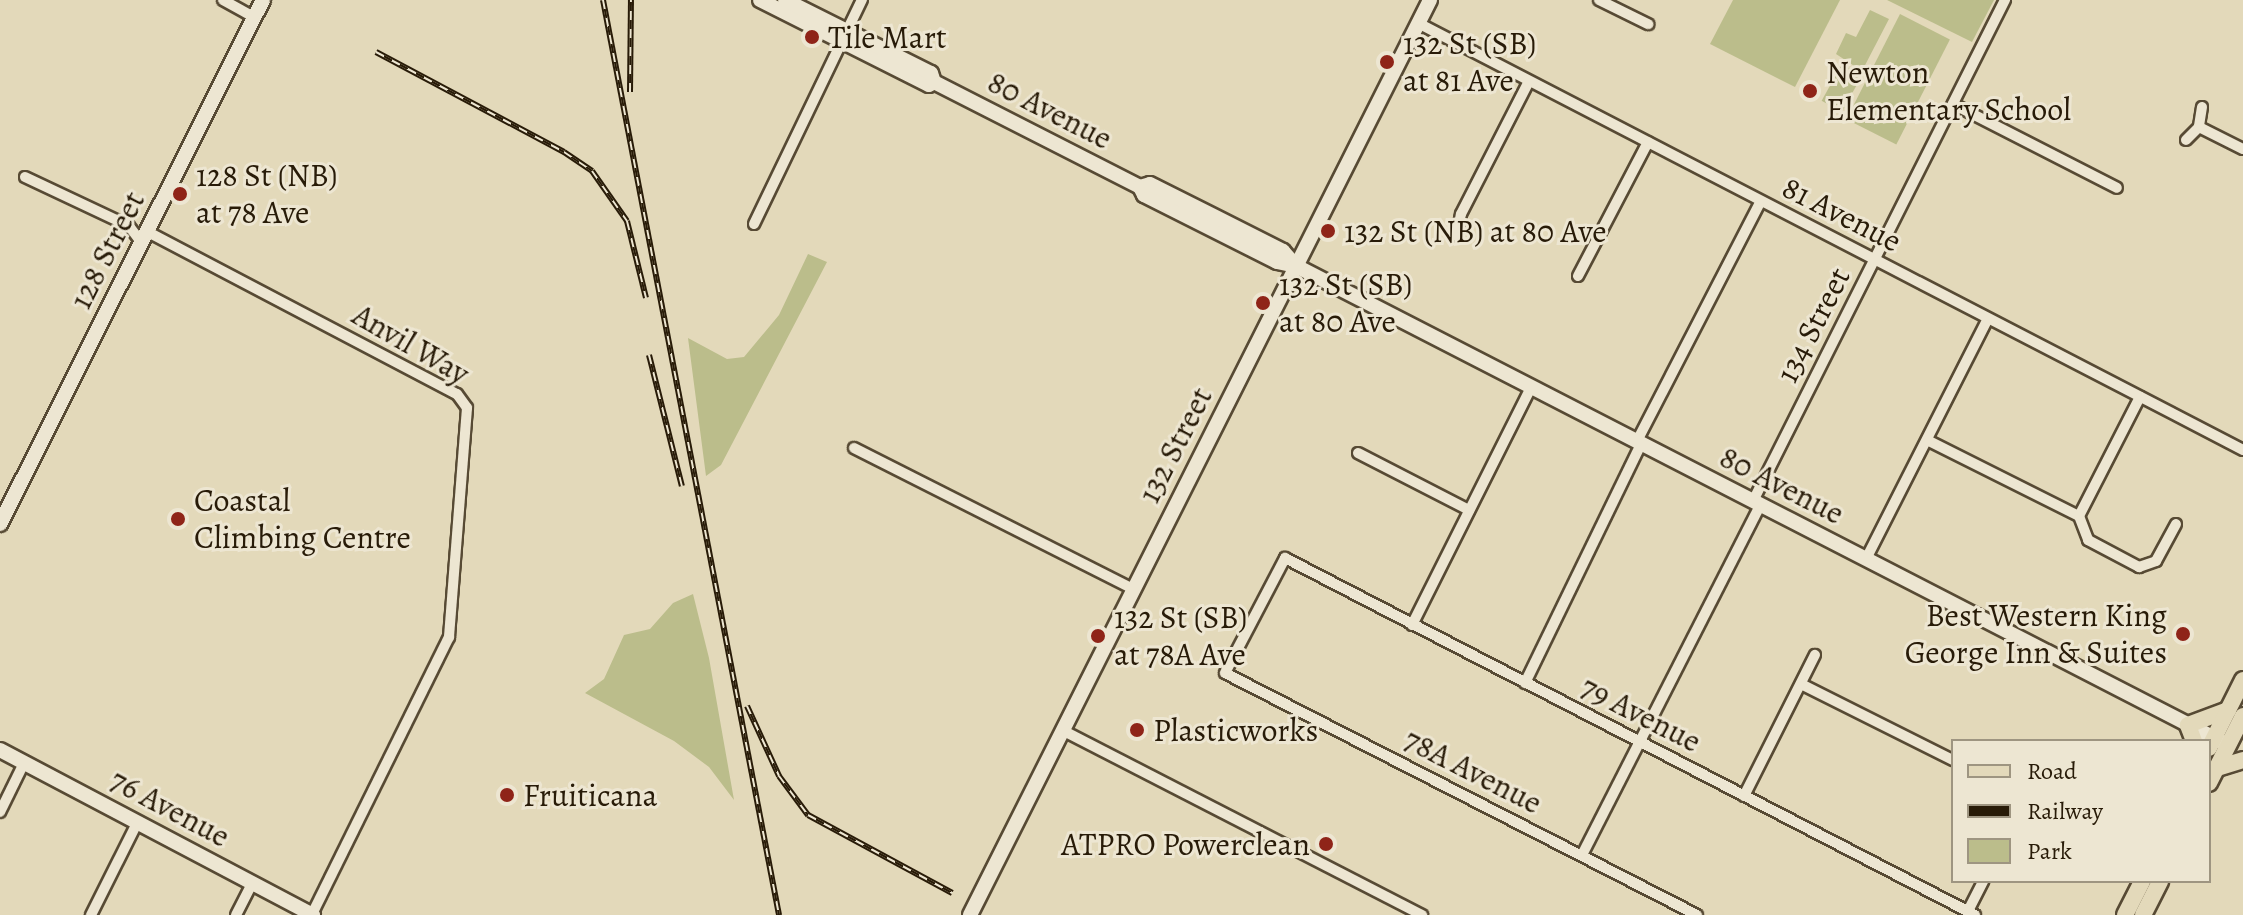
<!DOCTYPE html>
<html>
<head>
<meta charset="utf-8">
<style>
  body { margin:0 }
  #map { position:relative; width:2243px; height:915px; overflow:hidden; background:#e3d9ba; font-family:Alegreya,serif }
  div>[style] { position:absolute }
  .green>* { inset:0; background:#bbbd8b; transform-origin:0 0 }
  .roads { filter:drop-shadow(2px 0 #574a34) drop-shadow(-2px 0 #574a34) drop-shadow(0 2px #574a34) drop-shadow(0 -2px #574a34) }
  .street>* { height:10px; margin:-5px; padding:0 5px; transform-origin:5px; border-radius:5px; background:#ede6d2 }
  .secondary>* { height:14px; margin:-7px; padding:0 7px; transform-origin:7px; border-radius:7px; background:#ede6d2 }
  .primary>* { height:16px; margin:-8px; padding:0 8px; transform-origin:8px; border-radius:8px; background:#e3d9ba }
  .rail>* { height:6px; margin-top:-3px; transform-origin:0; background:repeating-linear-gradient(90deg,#ede6d2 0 9px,#281b08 0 18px); box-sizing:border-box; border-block:2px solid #281b08 }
  .dots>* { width:22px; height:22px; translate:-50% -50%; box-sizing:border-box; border:4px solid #ede6d2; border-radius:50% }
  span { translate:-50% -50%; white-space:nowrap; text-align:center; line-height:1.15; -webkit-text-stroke:6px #ede6d2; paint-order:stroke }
  .poi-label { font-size:32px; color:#281b08 }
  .left { translate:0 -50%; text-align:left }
  .right { translate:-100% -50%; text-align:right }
  .street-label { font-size:32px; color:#281b08 }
  .legend { position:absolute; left:1951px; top:739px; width:260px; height:144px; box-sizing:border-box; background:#ede6d2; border:2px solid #9e9581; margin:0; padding:10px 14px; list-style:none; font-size:24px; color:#281b08 }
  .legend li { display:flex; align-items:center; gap:16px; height:40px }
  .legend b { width:40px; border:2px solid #9e9581 }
</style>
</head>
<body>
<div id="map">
  <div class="green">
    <i style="clip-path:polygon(1733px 0,1840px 0,1795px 87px,1710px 44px)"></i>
    <i style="clip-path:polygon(1887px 0,1994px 0,1972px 42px)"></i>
    <i style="clip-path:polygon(1870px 10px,1889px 19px,1862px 71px,1836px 54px,1846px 33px,1856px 37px)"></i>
    <i style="left:1900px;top:14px;width:56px;height:118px;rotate:27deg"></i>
    <i style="left:1842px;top:64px;width:23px;height:42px;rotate:29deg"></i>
    <i style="clip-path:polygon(808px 254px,827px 262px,721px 465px,706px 476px,688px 338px,727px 359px,744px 357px,779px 315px)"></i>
    <i style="clip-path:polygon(693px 594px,709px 658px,734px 800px,709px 767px,674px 741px,585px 693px,604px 679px,624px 635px,650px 629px,673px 603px)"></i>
  </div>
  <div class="roads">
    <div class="street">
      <i style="left:223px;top:0;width:35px;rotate:29deg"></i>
      <i style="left:1599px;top:0;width:55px;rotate:26.1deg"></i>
      <i style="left:1418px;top:23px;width:929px;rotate:27.36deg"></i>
      <i style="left:1953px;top:104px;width:184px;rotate:27.1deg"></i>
      <i style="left:2202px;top:107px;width:20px;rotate:99deg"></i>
      <i style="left:2199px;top:127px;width:49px;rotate:26.6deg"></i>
      <i style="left:2186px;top:140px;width:18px;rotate:-45deg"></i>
      <i style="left:25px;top:177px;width:115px;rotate:25.2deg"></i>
      <i style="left:129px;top:226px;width:21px;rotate:53deg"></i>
      <i style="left:754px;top:224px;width:249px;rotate:-64.3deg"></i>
      <i style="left:148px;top:232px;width:349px;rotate:27.7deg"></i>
      <i style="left:457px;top:394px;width:17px;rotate:54deg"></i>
      <i style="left:467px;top:408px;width:230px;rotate:94.5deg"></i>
      <i style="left:449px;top:637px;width:309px;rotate:116.3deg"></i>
      <i style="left:1457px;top:236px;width:22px;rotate:-80deg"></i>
      <i style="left:1461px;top:214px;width:149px;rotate:-62.9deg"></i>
      <i style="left:1578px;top:276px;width:151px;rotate:-62.4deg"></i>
      <i style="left:1927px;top:440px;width:170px;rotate:26.6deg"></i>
      <i style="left:2079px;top:516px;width:26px;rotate:69deg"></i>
      <i style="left:2088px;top:540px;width:58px;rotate:27.9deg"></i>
      <i style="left:2139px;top:567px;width:18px;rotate:-19deg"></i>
      <i style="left:2156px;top:561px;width:42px;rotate:-61.6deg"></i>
      <i style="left:1637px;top:441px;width:270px;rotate:-62.7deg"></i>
      <i style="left:854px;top:448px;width:313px;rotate:26.8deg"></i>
      <i style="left:1358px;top:453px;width:125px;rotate:27.2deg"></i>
      <i style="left:1753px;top:501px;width:561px;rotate:-63.3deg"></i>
      <i style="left:2079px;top:516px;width:134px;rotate:-62.9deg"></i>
      <i style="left:1866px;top:559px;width:269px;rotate:-63.1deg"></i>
      <i style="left:1412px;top:625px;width:266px;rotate:-63.4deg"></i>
      <i style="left:1525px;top:683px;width:266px;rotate:-64.1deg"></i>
      <i style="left:1801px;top:684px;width:170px;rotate:26.6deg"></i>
      <i style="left:1062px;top:730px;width:405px;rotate:27.2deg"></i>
      <i style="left:1744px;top:796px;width:158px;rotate:-63.3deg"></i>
      <i style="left:0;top:812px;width:55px;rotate:-63.9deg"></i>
      <i style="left:1582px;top:855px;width:393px;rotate:-63deg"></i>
      <i style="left:1968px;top:911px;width:34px;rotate:-63deg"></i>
      <i style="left:91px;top:915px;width:103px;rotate:-63.4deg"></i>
      <i style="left:236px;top:915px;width:36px;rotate:-63deg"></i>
      <i style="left:1697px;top:915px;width:530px;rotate:-152.86deg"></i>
      <i style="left:1225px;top:673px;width:130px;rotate:-62.4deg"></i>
      <i style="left:1285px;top:558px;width:777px;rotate:27.36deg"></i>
    </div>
    <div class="secondary">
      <i style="left:760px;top:0;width:189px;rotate:26.7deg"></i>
      <i style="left:929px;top:85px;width:6px;rotate:-31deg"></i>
      <i style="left:934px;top:82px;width:231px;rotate:27deg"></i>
      <i style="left:1140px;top:187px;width:9px;rotate:63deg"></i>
      <i style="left:1144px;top:195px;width:149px;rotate:26.7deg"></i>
      <i style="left:1277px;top:262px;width:19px;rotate:12deg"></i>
      <i style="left:1296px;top:266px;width:1043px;rotate:27.2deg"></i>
      <i style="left:785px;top:0;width:163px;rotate:26.6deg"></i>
      <i style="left:931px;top:73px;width:9px;rotate:72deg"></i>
      <i style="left:1140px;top:187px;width:10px;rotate:-17deg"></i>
      <i style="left:1150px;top:184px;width:149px;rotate:26.7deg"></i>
      <i style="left:1283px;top:251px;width:20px;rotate:49deg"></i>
      <i style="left:0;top:524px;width:586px;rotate:-63.35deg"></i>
      <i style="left:0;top:750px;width:354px;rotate:27.8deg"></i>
      <i style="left:970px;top:915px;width:1024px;rotate:-63.31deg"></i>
    </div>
    <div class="primary">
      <i style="left:2194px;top:741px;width:17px;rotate:-111deg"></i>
      <i style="left:2188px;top:725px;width:43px;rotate:-20.6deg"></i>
      <i style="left:2209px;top:748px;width:76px;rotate:-63.4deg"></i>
      <i style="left:2217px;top:768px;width:27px;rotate:-17deg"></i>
      <i style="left:2209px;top:783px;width:75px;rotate:-63.1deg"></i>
      <i style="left:2125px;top:915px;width:38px;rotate:-63deg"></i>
      <i style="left:2143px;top:915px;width:38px;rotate:-63deg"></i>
    </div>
  </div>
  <div class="rail">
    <i style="left:603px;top:0;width:932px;rotate:79.11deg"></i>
    <i style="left:376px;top:52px;width:213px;rotate:28deg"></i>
    <i style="left:564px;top:152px;width:34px;rotate:34deg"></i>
    <i style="left:592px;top:171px;width:61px;rotate:55deg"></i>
    <i style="left:627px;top:221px;width:79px;rotate:76.1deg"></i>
    <i style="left:630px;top:92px;width:92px;rotate:-89.4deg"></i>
    <i style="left:649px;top:355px;width:135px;rotate:75.9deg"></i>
    <i style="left:747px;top:706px;width:77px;rotate:65.4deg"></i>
    <i style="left:779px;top:776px;width:49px;rotate:53.4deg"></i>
    <i style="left:808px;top:815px;width:164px;rotate:28.4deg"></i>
  </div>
  <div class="dots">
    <i style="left:812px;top:37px;background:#8f2418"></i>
    <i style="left:1387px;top:62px;background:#8f2418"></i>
    <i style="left:1810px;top:91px;background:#8f2418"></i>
    <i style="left:180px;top:194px;background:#8f2418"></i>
    <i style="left:1328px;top:231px;background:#8f2418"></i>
    <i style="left:1263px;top:303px;background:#8f2418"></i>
    <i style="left:178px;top:519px;background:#8f2418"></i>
    <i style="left:2183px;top:634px;background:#8f2418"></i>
    <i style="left:1098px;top:636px;background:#8f2418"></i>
    <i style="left:1137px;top:730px;background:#8f2418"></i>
    <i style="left:507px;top:795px;background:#8f2418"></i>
    <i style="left:1326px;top:844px;background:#8f2418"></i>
  </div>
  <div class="poi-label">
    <span class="left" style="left:828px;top:37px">Tile Mart</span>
    <span class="left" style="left:1403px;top:62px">132 St (SB)<br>at 81 Ave</span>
    <span class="left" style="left:1826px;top:91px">Newton<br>Elementary School</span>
    <span class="left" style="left:196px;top:194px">128 St (NB)<br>at 78 Ave</span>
    <span class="left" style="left:1344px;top:231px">132 St (NB) at 80 Ave</span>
    <span class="left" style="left:1279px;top:303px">132 St (SB)<br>at 80 Ave</span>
    <span class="left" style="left:194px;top:519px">Coastal<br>Climbing Centre</span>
    <span class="right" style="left:2167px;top:634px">Best Western King<br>George Inn &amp; Suites</span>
    <span class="left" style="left:1114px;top:636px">132 St (SB)<br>at 78A Ave</span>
    <span class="left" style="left:1153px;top:730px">Plasticworks</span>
    <span class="left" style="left:523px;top:795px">Fruiticana</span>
    <span class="right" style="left:1310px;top:844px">ATPRO Powerclean</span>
  </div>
  <div class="street-label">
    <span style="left:1050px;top:110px;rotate:27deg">80 Avenue</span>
    <span style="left:1842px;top:214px;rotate:27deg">81 Avenue</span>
    <span style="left:107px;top:250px;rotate:-63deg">128 Street</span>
    <span style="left:1813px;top:325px;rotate:-63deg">134 Street</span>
    <span style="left:411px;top:344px;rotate:30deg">Anvil Way</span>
    <span style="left:1175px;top:445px;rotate:-63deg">132 Street</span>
    <span style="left:1782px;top:485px;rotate:27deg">80 Avenue</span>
    <span style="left:1641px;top:714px;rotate:27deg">79 Avenue</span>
    <span style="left:1473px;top:771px;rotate:27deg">78A Avenue</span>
    <span style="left:170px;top:808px;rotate:28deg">76 Avenue</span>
  </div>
  <ul class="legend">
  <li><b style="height:10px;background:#e3d9ba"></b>Road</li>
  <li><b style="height:10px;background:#281b08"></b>Railway</li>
  <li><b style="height:22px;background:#bbbd8b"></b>Park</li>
  </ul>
</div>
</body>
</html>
